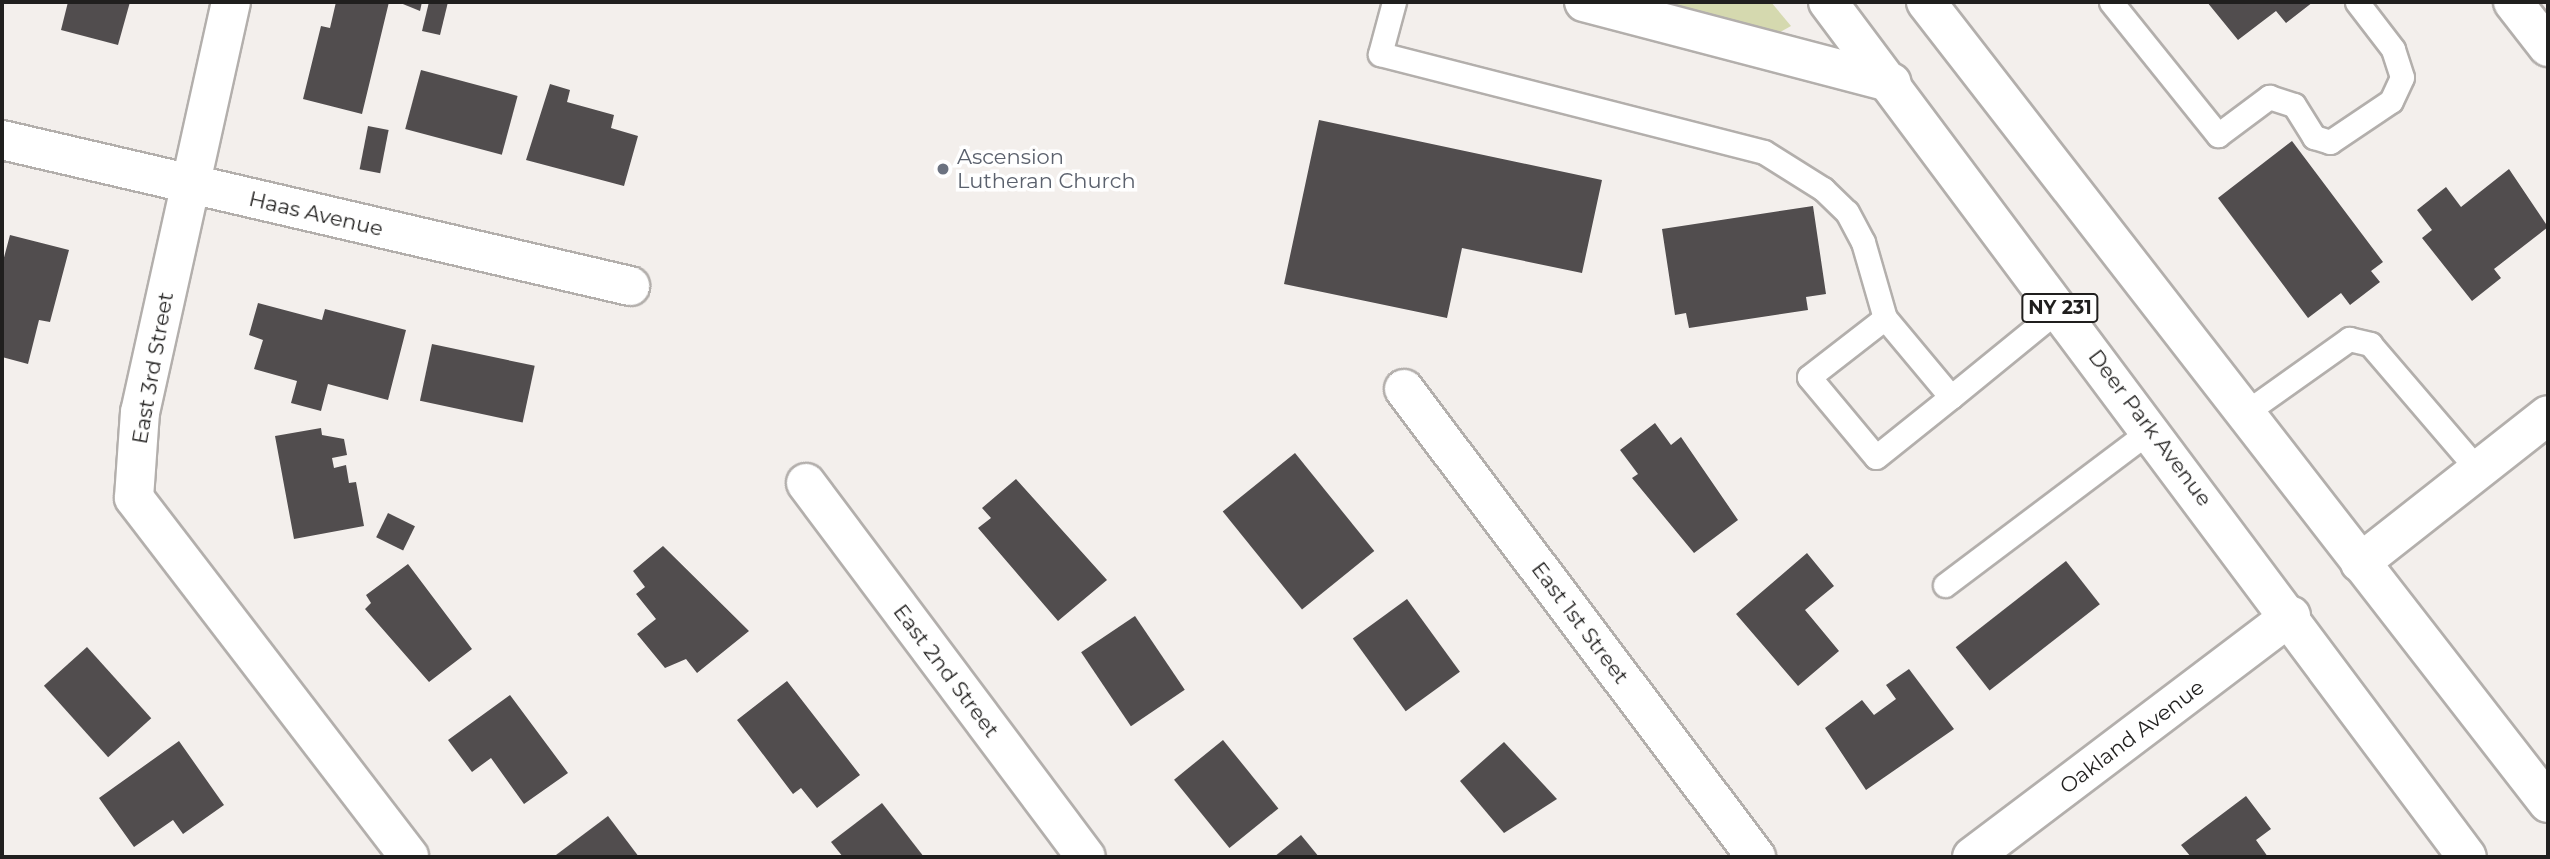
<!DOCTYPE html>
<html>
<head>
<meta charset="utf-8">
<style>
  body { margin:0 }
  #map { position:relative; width:2550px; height:859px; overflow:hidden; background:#f3efec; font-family:Montserrat,sans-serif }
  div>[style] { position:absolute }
  .green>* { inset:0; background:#d5d9af }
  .building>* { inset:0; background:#514d4e; transform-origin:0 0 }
  .roads { filter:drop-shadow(2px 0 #b3afac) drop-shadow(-2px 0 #b3afac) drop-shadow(0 2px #b3afac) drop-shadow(0 -2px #b3afac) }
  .service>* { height:23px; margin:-11.5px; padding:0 11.5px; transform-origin:11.5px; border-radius:11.5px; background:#fff }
  .minor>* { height:38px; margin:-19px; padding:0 19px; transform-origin:19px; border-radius:19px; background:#fff }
  .secondary>* { height:38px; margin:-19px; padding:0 19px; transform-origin:19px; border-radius:19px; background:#fff }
  .primary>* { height:38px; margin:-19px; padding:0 19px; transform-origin:19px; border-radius:19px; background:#fff }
  .dots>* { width:19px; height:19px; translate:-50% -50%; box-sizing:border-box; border:4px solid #fff; border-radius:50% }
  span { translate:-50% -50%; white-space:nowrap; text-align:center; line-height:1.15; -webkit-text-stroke:7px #fff; paint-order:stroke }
  .shield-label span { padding:2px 5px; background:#fff; border:2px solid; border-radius:5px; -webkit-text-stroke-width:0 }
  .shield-label { font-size:19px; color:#201f1e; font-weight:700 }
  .worship-label { font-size:21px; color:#5b616d }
  .left { translate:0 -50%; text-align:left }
  .street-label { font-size:21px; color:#201f1e }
  .frame { position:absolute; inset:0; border:4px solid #201f1e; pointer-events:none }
</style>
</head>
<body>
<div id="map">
  <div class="green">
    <i style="clip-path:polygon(1664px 2px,1771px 2px,1791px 26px,1771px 37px)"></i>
  </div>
  <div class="building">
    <i style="clip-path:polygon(68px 2px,130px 2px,118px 45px,61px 30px)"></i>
    <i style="clip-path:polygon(336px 2px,389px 2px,362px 114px,303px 99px,321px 26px,330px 28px)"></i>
    <i style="clip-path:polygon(398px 2px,422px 2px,420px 11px)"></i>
    <i style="clip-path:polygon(429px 2px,448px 2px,440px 35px,422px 31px)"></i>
    <i style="clip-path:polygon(2207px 2px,2313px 2px,2286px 23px,2276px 11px,2238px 40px)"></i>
    <i style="left:421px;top:70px;width:100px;height:61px;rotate:15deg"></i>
    <i style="clip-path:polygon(550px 84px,570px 90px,567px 102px,614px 115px,611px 128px,638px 136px,624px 186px,526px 160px)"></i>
    <i style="clip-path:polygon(1319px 120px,1602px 180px,1582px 273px,1462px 248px,1447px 318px,1284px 284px)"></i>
    <i style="left:368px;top:126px;width:21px;height:44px;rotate:11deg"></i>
    <i style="clip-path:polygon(2292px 141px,2383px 262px,2371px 271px,2380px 282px,2350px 305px,2341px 293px,2308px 318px,2218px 198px)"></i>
    <i style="clip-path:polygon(2509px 169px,2548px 227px,2494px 269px,2501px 278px,2472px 301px,2422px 238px,2432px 230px,2417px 210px,2446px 187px,2461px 207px)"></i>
    <i style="clip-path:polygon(1813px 206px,1826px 294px,1806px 297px,1808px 310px,1689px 328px,1686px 313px,1675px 315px,1662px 229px)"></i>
    <i style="clip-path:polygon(10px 235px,69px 250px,50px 322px,39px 320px,28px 364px,2px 357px,2px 265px)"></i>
    <i style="clip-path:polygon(258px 303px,322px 320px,325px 309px,406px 330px,388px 400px,328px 384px,321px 411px,291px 403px,297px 381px,254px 369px,263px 340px,249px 335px)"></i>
    <i style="left:432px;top:344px;width:105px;height:58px;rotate:12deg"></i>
    <i style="clip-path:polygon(1655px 423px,1671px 445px,1681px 437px,1738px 520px,1694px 553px,1632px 478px,1638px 474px,1620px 450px)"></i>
    <i style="clip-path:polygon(321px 428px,322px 435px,344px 439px,347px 455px,332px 458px,334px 468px,346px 465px,349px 483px,356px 482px,364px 526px,294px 539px,275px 436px)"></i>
    <i style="left:1295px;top:453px;width:126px;height:93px;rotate:51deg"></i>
    <i style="clip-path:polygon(1016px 479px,1107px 580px,1058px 621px,978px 528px,991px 518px,982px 508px)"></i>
    <i style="left:388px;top:513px;width:30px;height:27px;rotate:26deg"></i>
    <i style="clip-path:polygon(663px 546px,749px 631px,697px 673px,686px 659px,665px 668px,637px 634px,656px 619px,636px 594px,645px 587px,633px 571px)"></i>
    <i style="clip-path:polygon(1807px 553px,1834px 586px,1805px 610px,1839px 651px,1798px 686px,1736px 614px)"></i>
    <i style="left:2066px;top:561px;width:55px;height:140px;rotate:52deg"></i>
    <i style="clip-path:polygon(408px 564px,472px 649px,429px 682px,365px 609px,371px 603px,366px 595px)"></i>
    <i style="left:1407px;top:599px;width:90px;height:67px;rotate:54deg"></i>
    <i style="left:1135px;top:616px;width:89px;height:65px;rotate:56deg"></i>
    <i style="left:87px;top:647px;width:96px;height:58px;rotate:48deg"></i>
    <i style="clip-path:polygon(1909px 669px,1954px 729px,1866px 790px,1825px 728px,1862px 700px,1874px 715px,1896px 699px,1886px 685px)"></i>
    <i style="clip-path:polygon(787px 681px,860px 775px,817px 808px,801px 788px,793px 794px,737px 720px)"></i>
    <i style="clip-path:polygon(510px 695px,568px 773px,524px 804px,491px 758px,472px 772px,448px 740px)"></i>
    <i style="left:1223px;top:740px;width:88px;height:63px;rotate:51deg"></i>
    <i style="clip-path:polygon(179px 741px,224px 805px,183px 834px,173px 820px,134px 847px,99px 798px)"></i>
    <i style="clip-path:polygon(1504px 742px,1557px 799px,1504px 833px,1460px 781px)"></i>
    <i style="clip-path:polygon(2246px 796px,2271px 829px,2256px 840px,2268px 857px,2191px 857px,2181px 845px)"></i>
    <i style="clip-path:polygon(882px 803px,924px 857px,843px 857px,831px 842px)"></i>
    <i style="clip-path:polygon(608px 816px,639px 857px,558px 857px,556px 855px)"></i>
    <i style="clip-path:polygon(1301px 835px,1319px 857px,1274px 857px)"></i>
  </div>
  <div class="roads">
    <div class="service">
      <i style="left:1394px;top:2px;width:54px;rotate:105.1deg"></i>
      <i style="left:1380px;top:54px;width:396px;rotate:14.3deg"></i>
      <i style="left:1764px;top:152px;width:70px;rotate:32.1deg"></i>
      <i style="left:1823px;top:189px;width:33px;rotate:44deg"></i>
      <i style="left:1847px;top:212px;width:34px;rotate:62deg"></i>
      <i style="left:1863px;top:242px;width:79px;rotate:73.9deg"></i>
      <i style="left:1885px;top:318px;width:103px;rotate:50.1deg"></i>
      <i style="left:1951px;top:397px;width:141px;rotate:-39.2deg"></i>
      <i style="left:2111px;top:2px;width:171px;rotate:51.2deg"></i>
      <i style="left:2218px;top:135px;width:64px;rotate:-36.7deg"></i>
      <i style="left:2269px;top:97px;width:26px;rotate:18deg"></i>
      <i style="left:2294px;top:105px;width:38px;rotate:58deg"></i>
      <i style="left:2314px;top:137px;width:17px;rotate:17deg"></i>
      <i style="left:2330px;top:142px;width:73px;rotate:-33.9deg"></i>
      <i style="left:2391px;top:101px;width:26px;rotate:-65deg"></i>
      <i style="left:2402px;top:77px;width:29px;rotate:-108deg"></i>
      <i style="left:2393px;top:49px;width:59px;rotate:-127.5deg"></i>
      <i style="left:1885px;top:318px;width:96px;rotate:142.2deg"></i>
      <i style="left:1809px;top:377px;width:104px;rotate:50.1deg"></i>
      <i style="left:1876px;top:457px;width:96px;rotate:-38.7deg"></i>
      <i style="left:2245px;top:413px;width:128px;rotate:-35.4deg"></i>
      <i style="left:2349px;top:339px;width:22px;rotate:13deg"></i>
      <i style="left:2370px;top:344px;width:166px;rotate:49.4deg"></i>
      <i style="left:1945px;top:585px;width:258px;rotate:-37deg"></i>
    </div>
    <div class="minor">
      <i style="left:231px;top:2px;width:420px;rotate:102.5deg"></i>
      <i style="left:140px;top:412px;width:86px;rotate:94deg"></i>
      <i style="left:134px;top:498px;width:452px;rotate:52.5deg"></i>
      <i style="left:2513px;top:2px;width:57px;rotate:52.1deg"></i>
      <i style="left:2px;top:140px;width:645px;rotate:13.09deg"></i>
      <i style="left:1404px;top:389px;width:586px;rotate:53.05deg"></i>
      <i style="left:806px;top:483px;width:467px;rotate:53.2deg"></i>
      <i style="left:2360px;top:563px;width:239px;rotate:-38.2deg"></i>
      <i style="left:1972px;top:857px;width:400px;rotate:-37.1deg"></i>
    </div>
    <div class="secondary">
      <i style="left:1584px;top:2px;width:318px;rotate:14.7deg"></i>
    </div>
    <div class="primary">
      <i style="left:1828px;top:2px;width:1067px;rotate:53.23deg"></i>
      <i style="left:1926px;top:2px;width:1014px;rotate:52.17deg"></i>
    </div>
  </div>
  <div class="dots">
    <i style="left:943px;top:169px;background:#6b7280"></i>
  </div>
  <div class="shield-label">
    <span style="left:2060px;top:308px">NY 231</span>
  </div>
  <div class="worship-label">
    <span class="left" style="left:957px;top:169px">Ascension<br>Lutheran Church</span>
  </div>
  <div class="street-label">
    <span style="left:316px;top:214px;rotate:13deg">Haas Avenue</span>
    <span style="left:153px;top:368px;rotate:-80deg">East 3rd Street</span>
    <span style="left:2150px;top:428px;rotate:53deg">Deer Park Avenue</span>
    <span style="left:1580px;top:623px;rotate:53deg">East 1st Street</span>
    <span style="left:946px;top:671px;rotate:53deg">East 2nd Street</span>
    <span style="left:2132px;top:737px;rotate:-37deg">Oakland Avenue</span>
  </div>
  <div class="frame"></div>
</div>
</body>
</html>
